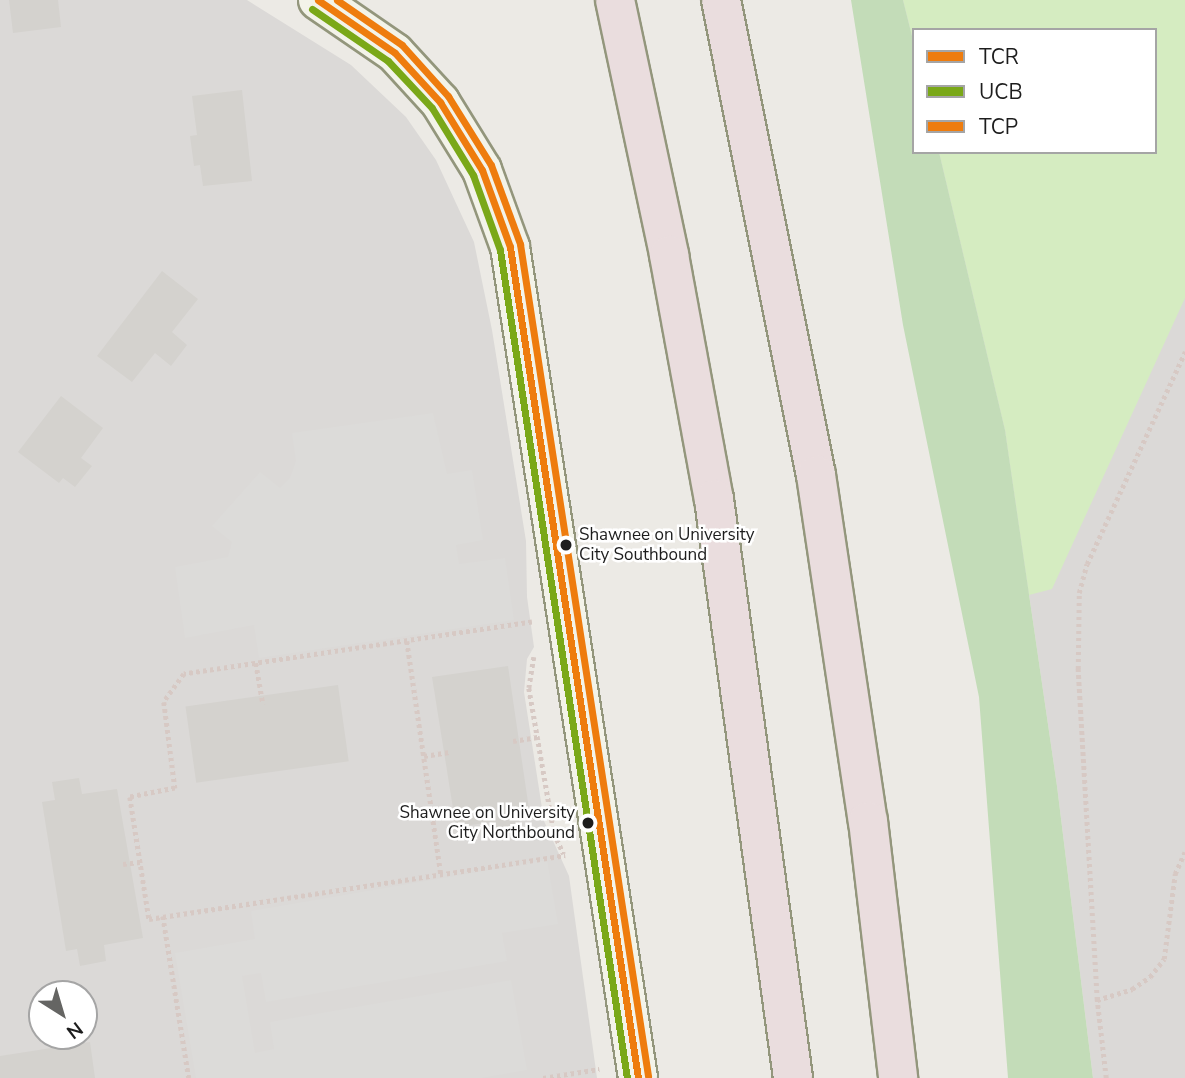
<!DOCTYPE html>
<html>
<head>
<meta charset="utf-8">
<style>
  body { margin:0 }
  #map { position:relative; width:1185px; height:1078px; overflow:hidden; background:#eceae5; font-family:"Nunito Sans",sans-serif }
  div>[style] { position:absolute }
  .residential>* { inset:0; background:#dbd9d7 }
  .grass>* { inset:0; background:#d5ecc1 }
  .forest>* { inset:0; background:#c3dcb8 }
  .parking>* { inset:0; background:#dcdbd9 }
  .building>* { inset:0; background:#d4d2ce; transform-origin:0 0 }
  .path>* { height:4.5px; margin-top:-2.25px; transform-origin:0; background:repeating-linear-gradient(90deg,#d7c9c4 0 3.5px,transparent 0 7px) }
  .roads { filter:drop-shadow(2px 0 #93967c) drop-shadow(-2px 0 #93967c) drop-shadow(0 2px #93967c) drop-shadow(0 -2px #93967c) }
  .secondary>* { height:38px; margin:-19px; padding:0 19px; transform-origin:19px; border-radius:19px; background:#f3f3e9 }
  .highway>* { height:38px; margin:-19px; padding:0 19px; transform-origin:19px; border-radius:19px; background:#eaddde }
  .bus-1>* { height:7px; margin:-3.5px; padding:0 3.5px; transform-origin:3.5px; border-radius:3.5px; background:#ee7c0e }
  .bus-2>* { height:7px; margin:-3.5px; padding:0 3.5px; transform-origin:3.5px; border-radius:3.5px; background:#7aa818 }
  .bus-3>* { height:7px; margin:-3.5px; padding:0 3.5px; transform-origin:3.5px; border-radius:3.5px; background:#ee7c0e }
  .dots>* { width:19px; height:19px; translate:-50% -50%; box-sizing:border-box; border:4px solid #fff; border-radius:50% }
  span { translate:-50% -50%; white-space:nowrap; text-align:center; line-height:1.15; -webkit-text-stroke:5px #fff; paint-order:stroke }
  .bus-label { font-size:17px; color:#1d1d1d }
  .left { translate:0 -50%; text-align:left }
  .right { translate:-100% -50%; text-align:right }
  .legend { position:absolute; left:912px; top:28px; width:245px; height:126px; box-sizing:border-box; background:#fff; border:2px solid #a5a5a5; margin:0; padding:9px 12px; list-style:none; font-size:21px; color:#1d1d1d }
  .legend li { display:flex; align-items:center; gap:14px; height:35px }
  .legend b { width:35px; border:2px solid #a5a5a5 }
  .north { position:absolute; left:28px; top:980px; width:70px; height:70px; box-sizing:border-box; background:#fff; border:2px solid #a5a5a5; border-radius:50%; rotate:143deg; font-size:19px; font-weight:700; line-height:28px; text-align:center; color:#1d1d1d }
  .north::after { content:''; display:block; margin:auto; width:24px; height:32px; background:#656563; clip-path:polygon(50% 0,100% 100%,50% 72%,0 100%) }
</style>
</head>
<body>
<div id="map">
  <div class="residential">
    <i style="clip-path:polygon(evenodd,0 0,247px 0,351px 65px,406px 117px,436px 160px,474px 242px,492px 330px,526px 541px,527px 597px,534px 647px,527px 659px,524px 692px,544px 821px,569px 876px,597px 1078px,0 1078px,0 0,42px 994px,84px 994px,84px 1036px,42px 1036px,42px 994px)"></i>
    <i style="clip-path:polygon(903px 0,1185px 0,1185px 1078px,1093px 1078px,1057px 786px,1005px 430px,939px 152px,1155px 152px,1155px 30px,914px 30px,914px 44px)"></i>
  </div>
  <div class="grass">
    <i style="clip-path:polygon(903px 0,1185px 0,1185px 298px,1052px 589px,1029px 595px,1005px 430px,939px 152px,1155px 152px,1155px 30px,914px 30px,914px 44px)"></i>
  </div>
  <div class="forest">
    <i style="clip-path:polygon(851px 0,903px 0,914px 44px,914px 152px,939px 152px,1005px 430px,1057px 786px,1093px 1078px,1008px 1078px,979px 697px,903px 325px)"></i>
  </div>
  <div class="parking">
    <i style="clip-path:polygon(433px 413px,447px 474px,472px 470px,483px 540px,456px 545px,459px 564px,505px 558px,514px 620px,259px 658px,254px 625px,185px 638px,175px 567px,228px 557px,232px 542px,212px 526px,260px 472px,280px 488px,290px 478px,296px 461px,292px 433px)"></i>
    <i style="clip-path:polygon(547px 860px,558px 924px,502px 933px,507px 961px,266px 1002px,261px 973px,242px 976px,255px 1053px,274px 1049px,270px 1022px,511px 980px,527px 1070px,481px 1078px,196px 1078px,175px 953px,255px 939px,251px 911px)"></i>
  </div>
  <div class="building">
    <i style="clip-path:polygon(9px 0,58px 0,61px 27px,13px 33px)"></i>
    <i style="clip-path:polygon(242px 90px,252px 181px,203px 186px,200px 165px,194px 166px,190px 136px,197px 135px,192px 96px)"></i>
    <i style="clip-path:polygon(162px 271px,198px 299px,172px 332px,187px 345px,171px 366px,155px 353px,132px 382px,97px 356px)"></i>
    <i style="clip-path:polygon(61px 396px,103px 428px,81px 458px,92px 466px,75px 487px,63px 478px,59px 483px,18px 452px)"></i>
    <i style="clip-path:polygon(508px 666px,530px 816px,519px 818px,521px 834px,495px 838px,492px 822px,456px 827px,432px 677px)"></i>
    <i style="left:338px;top:685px;width:77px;height:154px;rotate:82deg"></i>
    <i style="clip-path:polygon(79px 778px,82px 794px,117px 789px,143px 938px,104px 945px,106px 961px,80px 966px,77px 949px,66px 951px,42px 802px,55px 800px,52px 782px)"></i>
    <i style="clip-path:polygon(90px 1042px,95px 1078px,0 1078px,0 1056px)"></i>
  </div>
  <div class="path">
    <i style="left:532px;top:622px;width:352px;rotate:171.5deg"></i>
    <i style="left:184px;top:674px;width:34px;rotate:126deg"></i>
    <i style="left:164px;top:702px;width:87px;rotate:82.7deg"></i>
    <i style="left:175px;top:788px;width:46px;rotate:168.7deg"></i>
    <i style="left:130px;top:797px;width:123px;rotate:81.1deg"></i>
    <i style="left:149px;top:919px;width:421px;rotate:-8.7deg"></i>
    <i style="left:407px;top:641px;width:235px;rotate:81.7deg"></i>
    <i style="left:534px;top:657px;width:31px;rotate:99deg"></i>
    <i style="left:529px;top:688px;width:147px;rotate:80.2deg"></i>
    <i style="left:554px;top:833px;width:23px;rotate:65deg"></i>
    <i style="left:256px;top:663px;width:42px;rotate:80.3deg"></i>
    <i style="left:513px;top:741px;width:25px;rotate:-9deg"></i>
    <i style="left:424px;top:756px;width:26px;rotate:-9deg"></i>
    <i style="left:123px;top:864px;width:17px;rotate:-7deg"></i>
    <i style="left:163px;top:916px;width:164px;rotate:80.9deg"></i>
    <i style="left:1097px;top:1000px;width:37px;rotate:-17deg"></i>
    <i style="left:1132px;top:989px;width:22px;rotate:-34deg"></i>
    <i style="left:1150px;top:977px;width:23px;rotate:-52deg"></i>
    <i style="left:1164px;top:959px;width:86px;rotate:-82.6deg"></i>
    <i style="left:1175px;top:874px;width:24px;rotate:-66deg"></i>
    <i style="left:543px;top:1078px;width:57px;rotate:-9.1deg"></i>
    <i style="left:1106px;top:1078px;width:79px;rotate:-96.6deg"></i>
    <i style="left:1097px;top:1000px;width:332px;rotate:-93.3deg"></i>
    <i style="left:1078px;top:669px;width:76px;rotate:-89.2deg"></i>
    <i style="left:1079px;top:593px;width:30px;rotate:-75deg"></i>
    <i style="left:1087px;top:564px;width:234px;rotate:-65.2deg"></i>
  </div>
  <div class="roads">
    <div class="secondary">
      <i style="left:318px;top:0;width:93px;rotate:34.5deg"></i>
      <i style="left:395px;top:53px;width:67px;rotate:47.4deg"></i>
      <i style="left:440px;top:102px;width:80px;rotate:58.3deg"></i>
      <i style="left:482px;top:170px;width:82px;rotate:70deg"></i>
      <i style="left:510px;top:247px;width:841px;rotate:81.24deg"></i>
    </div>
    <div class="highway">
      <i style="left:615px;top:0;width:261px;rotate:78deg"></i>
      <i style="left:669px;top:255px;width:248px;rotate:79.6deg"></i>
      <i style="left:714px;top:499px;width:584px;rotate:82.23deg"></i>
      <i style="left:721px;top:0;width:484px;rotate:78.7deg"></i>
      <i style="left:816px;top:475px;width:350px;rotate:81.5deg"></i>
      <i style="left:868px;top:821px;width:259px;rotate:83.3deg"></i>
    </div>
  </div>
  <div class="bus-1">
    <i style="left:318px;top:0;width:93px;rotate:34.5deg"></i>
    <i style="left:395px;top:53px;width:67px;rotate:47.4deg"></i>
    <i style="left:440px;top:102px;width:80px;rotate:58.3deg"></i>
    <i style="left:482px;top:170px;width:82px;rotate:70deg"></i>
    <i style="left:510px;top:247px;width:841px;rotate:81.24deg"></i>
  </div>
  <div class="bus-2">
    <i style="left:312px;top:9px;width:92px;rotate:34.4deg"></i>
    <i style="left:388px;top:61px;width:64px;rotate:46.9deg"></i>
    <i style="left:432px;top:108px;width:79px;rotate:58.5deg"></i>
    <i style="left:473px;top:175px;width:80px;rotate:70.2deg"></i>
    <i style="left:500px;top:250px;width:838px;rotate:81.28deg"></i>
  </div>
  <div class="bus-3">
    <i style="left:337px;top:0;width:79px;rotate:34.7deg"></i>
    <i style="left:402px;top:45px;width:69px;rotate:48deg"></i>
    <i style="left:448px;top:96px;width:81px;rotate:58.1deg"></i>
    <i style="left:491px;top:165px;width:84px;rotate:69.8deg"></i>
    <i style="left:520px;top:244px;width:842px;rotate:81.25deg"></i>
  </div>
  <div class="dots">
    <i style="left:566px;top:545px;background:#1d1d1d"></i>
    <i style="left:588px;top:823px;background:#1d1d1d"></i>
  </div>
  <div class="bus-label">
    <span class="left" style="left:579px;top:545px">Shawnee on University<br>City Southbound</span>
    <span class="right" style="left:575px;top:823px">Shawnee on University<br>City Northbound</span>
  </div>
  <ul class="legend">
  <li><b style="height:9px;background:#ee7c0e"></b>TCR</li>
  <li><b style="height:9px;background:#7aa818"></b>UCB</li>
  <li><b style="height:9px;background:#ee7c0e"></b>TCP</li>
  </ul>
  <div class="north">N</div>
</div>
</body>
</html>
